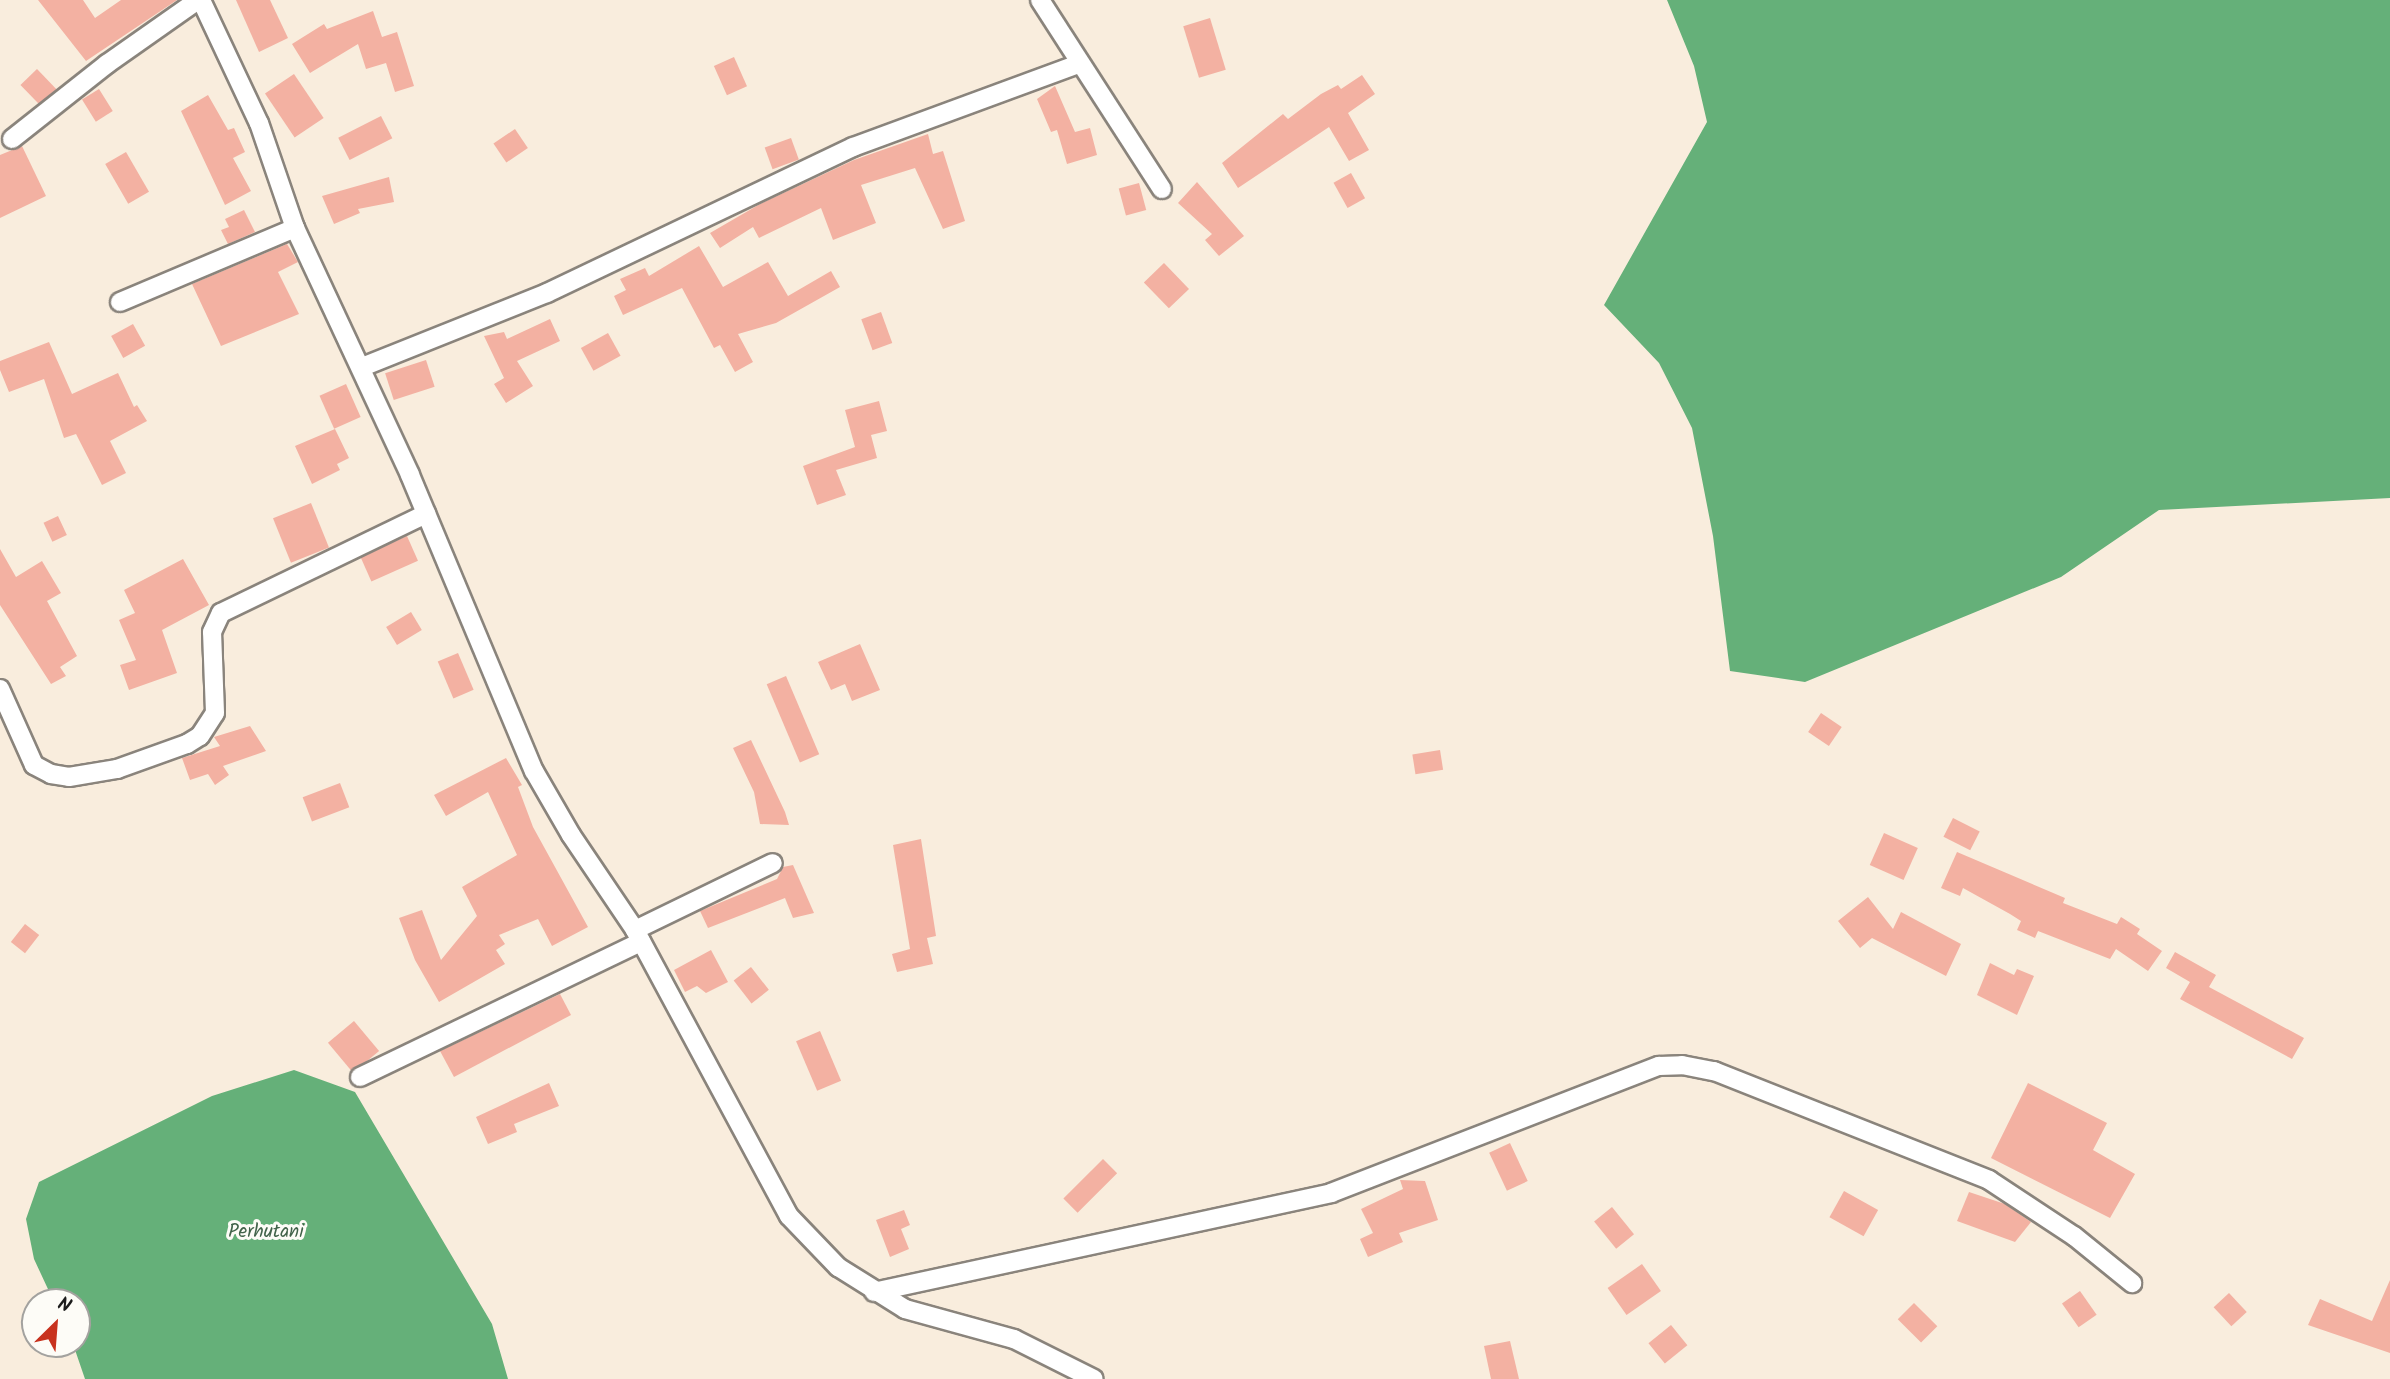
<!DOCTYPE html>
<html>
<head>
<meta charset="utf-8">
<style>
  body { margin:0 }
  #map { position:relative; width:2390px; height:1379px; overflow:hidden; background:#f9eddd; font-family:Kalam,sans-serif }
  div>[style] { position:absolute }
  .forest>* { inset:0; background:#65b079 }
  .building>* { inset:0; background:#f3b1a2; transform-origin:0 0 }
  .roads { filter:drop-shadow(2px 0 #8a847c) drop-shadow(-2px 0 #8a847c) drop-shadow(0 2px #8a847c) drop-shadow(0 -2px #8a847c) }
  .minor>* { height:18px; margin:-9px; padding:0 9px; transform-origin:9px; border-radius:9px; background:#fff }
  span { translate:-50% -50%; white-space:nowrap; text-align:center; line-height:1.15; -webkit-text-stroke:6px #fdfcf7; paint-order:stroke }
  .park-label { font-size:19px; color:#42634a }
  .north { position:absolute; left:21px; top:1288px; width:70px; height:70px; box-sizing:border-box; background:#fdfcf7; border:2px solid #a3a29f; border-radius:50%; rotate:25deg; font-size:19px; font-weight:700; line-height:28px; text-align:center; color:#1c1c1c }
  .north::after { content:''; display:block; margin:auto; width:24px; height:32px; background:#c8321e; clip-path:polygon(50% 0,100% 100%,50% 72%,0 100%) }
</style>
</head>
<body>
<div id="map">
  <div class="forest">
    <i style="clip-path:polygon(1667px 0,2390px 0,2390px 498px,2159px 510px,2061px 577px,1805px 682px,1730px 671px,1713px 536px,1692px 428px,1659px 363px,1604px 305px,1707px 122px,1694px 66px)"></i>
    <i style="clip-path:polygon(294px 1070px,355px 1092px,492px 1324px,508px 1379px,85px 1379px,73px 1344px,77px 1344px,77px 1302px,54px 1302px,34px 1259px,26px 1219px,39px 1182px,212px 1096px)"></i>
  </div>
  <div class="building">
    <i style="clip-path:polygon(38px 0,83px 0,95px 18px,121px 0,177px 0,86px 61px)"></i>
    <i style="clip-path:polygon(236px 0,270px 0,288px 38px,259px 52px)"></i>
    <i style="clip-path:polygon(373px 11px,382px 37px,397px 32px,414px 86px,395px 92px,386px 63px,366px 69px,358px 44px,310px 73px,292px 44px,324px 24px,327px 29px)"></i>
    <i style="left:1210px;top:18px;width:54px;height:28px;rotate:73deg"></i>
    <i style="left:734px;top:57px;width:32px;height:22px;rotate:66deg"></i>
    <i style="left:37px;top:69px;width:28px;height:23px;rotate:46deg"></i>
    <i style="left:294px;top:74px;width:53px;height:35px;rotate:56deg"></i>
    <i style="clip-path:polygon(1362px 75px,1375px 94px,1348px 113px,1369px 150px,1349px 161px,1329px 127px,1238px 188px,1222px 163px,1283px 114px,1288px 119px,1321px 94px,1338px 85px,1341px 89px)"></i>
    <i style="clip-path:polygon(1055px 86px,1075px 132px,1090px 128px,1097px 155px,1067px 164px,1057px 130px,1051px 132px,1037px 99px)"></i>
    <i style="left:99px;top:89px;width:26px;height:20px;rotate:58deg"></i>
    <i style="clip-path:polygon(208px 95px,228px 130px,234px 128px,245px 152px,233px 158px,251px 191px,225px 205px,181px 111px)"></i>
    <i style="left:381px;top:116px;width:25px;height:48px;rotate:63deg"></i>
    <i style="left:515px;top:129px;width:23px;height:26px;rotate:56deg"></i>
    <i style="clip-path:polygon(928px 134px,933px 154px,943px 151px,965px 221px,943px 229px,915px 168px,861px 185px,876px 223px,833px 240px,821px 208px,759px 238px,753px 227px,720px 248px,710px 233px,760px 204px,854px 160px)"></i>
    <i style="left:791px;top:138px;width:23px;height:28px;rotate:70deg"></i>
    <i style="clip-path:polygon(22px 146px,46px 196px,0 218px,0 155px)"></i>
    <i style="left:126px;top:152px;width:46px;height:24px;rotate:60deg"></i>
    <i style="left:1351px;top:173px;width:29px;height:20px;rotate:61deg"></i>
    <i style="clip-path:polygon(389px 177px,394px 202px,358px 209px,360px 213px,334px 224px,322px 196px)"></i>
    <i style="clip-path:polygon(1197px 182px,1244px 236px,1219px 256px,1205px 240px,1212px 234px,1178px 203px)"></i>
    <i style="left:1139px;top:183px;width:28px;height:21px;rotate:75deg"></i>
    <i style="clip-path:polygon(244px 210px,255px 232px,228px 244px,221px 230px,229px 227px,225px 219px)"></i>
    <i style="clip-path:polygon(287px 244px,298px 262px,278px 272px,299px 314px,221px 346px,192px 284px)"></i>
    <i style="clip-path:polygon(699px 246px,723px 287px,768px 262px,788px 296px,831px 271px,840px 287px,776px 323px,738px 334px,753px 362px,735px 372px,720px 345px,714px 348px,682px 288px,623px 315px,614px 296px,626px 290px,620px 279px,645px 268px,649px 276px)"></i>
    <i style="left:1164px;top:263px;width:36px;height:28px;rotate:46deg"></i>
    <i style="left:881px;top:312px;width:33px;height:21px;rotate:70deg"></i>
    <i style="clip-path:polygon(550px 319px,560px 341px,517px 361px,533px 386px,506px 403px,494px 384px,504px 378px,484px 336px,504px 332px,507px 339px)"></i>
    <i style="left:133px;top:324px;width:25px;height:25px;rotate:61deg"></i>
    <i style="left:608px;top:333px;width:26px;height:31px;rotate:61deg"></i>
    <i style="clip-path:polygon(49px 342px,72px 394px,118px 373px,134px 407px,137px 405px,147px 421px,110px 441px,126px 473px,102px 485px,76px 434px,64px 438px,44px 379px,9px 392px,0 370px,0 361px)"></i>
    <i style="left:426px;top:360px;width:28px;height:43px;rotate:72deg"></i>
    <i style="left:346px;top:384px;width:36px;height:29px;rotate:66deg"></i>
    <i style="clip-path:polygon(879px 401px,887px 431px,871px 435px,877px 458px,836px 470px,846px 495px,817px 505px,803px 466px,855px 447px,845px 410px)"></i>
    <i style="clip-path:polygon(335px 429px,349px 458px,337px 464px,340px 470px,312px 484px,295px 446px)"></i>
    <i style="left:311px;top:503px;width:48px;height:41px;rotate:68deg"></i>
    <i style="left:58px;top:516px;width:21px;height:16px;rotate:65deg"></i>
    <i style="left:407px;top:536px;width:27px;height:51px;rotate:66deg"></i>
    <i style="clip-path:polygon(0 549px,16px 577px,42px 561px,61px 593px,47px 601px,77px 656px,60px 667px,66px 676px,51px 684px,0 605px)"></i>
    <i style="clip-path:polygon(183px 559px,209px 605px,162px 630px,177px 673px,129px 690px,120px 665px,136px 660px,119px 620px,135px 613px,124px 590px)"></i>
    <i style="left:411px;top:612px;width:21px;height:29px;rotate:59deg"></i>
    <i style="clip-path:polygon(860px 644px,880px 690px,852px 701px,845px 684px,831px 690px,818px 662px)"></i>
    <i style="left:458px;top:653px;width:40px;height:22px;rotate:67deg"></i>
    <i style="left:786px;top:676px;width:85px;height:21px;rotate:67deg"></i>
    <i style="left:1821px;top:713px;width:25px;height:23px;rotate:34deg"></i>
    <i style="clip-path:polygon(250px 726px,266px 751px,223px 766px,229px 775px,215px 785px,208px 774px,190px 780px,182px 758px,220px 746px,214px 737px)"></i>
    <i style="clip-path:polygon(751px 740px,785px 812px,789px 825px,760px 824px,754px 792px,733px 748px)"></i>
    <i style="left:1440px;top:750px;width:20px;height:28px;rotate:81deg"></i>
    <i style="clip-path:polygon(506px 758px,522px 785px,518px 787px,533px 827px,588px 927px,552px 946px,538px 919px,499px 935px,505px 944px,496px 950px,505px 964px,439px 1002px,415px 960px,399px 918px,422px 910px,441px 960px,477px 916px,462px 887px,517px 855px,488px 792px,446px 816px,434px 795px)"></i>
    <i style="left:340px;top:783px;width:26px;height:40px;rotate:69deg"></i>
    <i style="left:1953px;top:818px;width:30px;height:21px;rotate:27deg"></i>
    <i style="left:1884px;top:833px;width:37px;height:35px;rotate:24deg"></i>
    <i style="clip-path:polygon(921px 839px,936px 936px,927px 938px,933px 964px,897px 972px,892px 954px,910px 949px,893px 845px)"></i>
    <i style="clip-path:polygon(1957px 852px,2065px 898px,2063px 903px,2117px 924px,2121px 917px,2140px 929px,2137px 934px,2162px 951px,2148px 971px,2116px 949px,2110px 959px,2038px 931px,2035px 938px,2017px 930px,2021px 921px,2010px 914px,1963px 888px,1960px 896px,1941px 888px)"></i>
    <i style="clip-path:polygon(793px 865px,814px 913px,793px 918px,785px 898px,708px 928px,700px 911px,777px 879px,783px 867px)"></i>
    <i style="clip-path:polygon(1868px 897px,1893px 929px,1901px 912px,1961px 944px,1946px 976px,1872px 938px,1860px 948px,1838px 921px)"></i>
    <i style="left:25px;top:924px;width:18px;height:23px;rotate:38deg"></i>
    <i style="clip-path:polygon(711px 950px,728px 982px,706px 993px,697px 986px,685px 992px,674px 970px)"></i>
    <i style="clip-path:polygon(2175px 952px,2216px 975px,2209px 987px,2304px 1038px,2292px 1059px,2180px 999px,2190px 982px,2166px 968px)"></i>
    <i style="clip-path:polygon(1990px 963px,2014px 975px,2017px 969px,2034px 976px,2017px 1015px,1977px 995px)"></i>
    <i style="left:751px;top:967px;width:29px;height:22px;rotate:52deg"></i>
    <i style="clip-path:polygon(560px 994px,571px 1015px,454px 1077px,440px 1051px)"></i>
    <i style="left:354px;top:1021px;width:39px;height:34px;rotate:50deg"></i>
    <i style="left:820px;top:1031px;width:54px;height:26px;rotate:67deg"></i>
    <i style="clip-path:polygon(549px 1083px,559px 1106px,514px 1124px,517px 1132px,488px 1144px,476px 1117px)"></i>
    <i style="clip-path:polygon(2028px 1083px,2107px 1123px,2093px 1150px,2135px 1174px,2110px 1218px,1991px 1158px)"></i>
    <i style="left:1510px;top:1143px;width:42px;height:23px;rotate:65deg"></i>
    <i style="left:1103px;top:1159px;width:20px;height:56px;rotate:45deg"></i>
    <i style="clip-path:polygon(1400px 1180px,1425px 1181px,1438px 1220px,1399px 1233px,1403px 1242px,1368px 1257px,1360px 1239px,1373px 1233px,1361px 1209px,1403px 1189px)"></i>
    <i style="left:1844px;top:1191px;width:39px;height:30px;rotate:29deg"></i>
    <i style="clip-path:polygon(1969px 1192px,2005px 1204px,2031px 1222px,2015px 1242px,1957px 1221px)"></i>
    <i style="left:1612px;top:1207px;width:35px;height:23px;rotate:51deg"></i>
    <i style="clip-path:polygon(904px 1210px,910px 1225px,901px 1229px,909px 1249px,890px 1257px,876px 1220px)"></i>
    <i style="left:1642px;top:1264px;width:33px;height:42px;rotate:55deg"></i>
    <i style="clip-path:polygon(2390px 1280px,2390px 1353px,2308px 1325px,2320px 1299px,2372px 1321px)"></i>
    <i style="left:2080px;top:1291px;width:29px;height:22px;rotate:55deg"></i>
    <i style="left:2229px;top:1293px;width:26px;height:21px;rotate:47deg"></i>
    <i style="left:1914px;top:1303px;width:33px;height:23px;rotate:45deg"></i>
    <i style="left:1671px;top:1325px;width:26px;height:29px;rotate:51deg"></i>
    <i style="clip-path:polygon(1510px 1341px,1519px 1379px,1491px 1379px,1484px 1346px)"></i>
  </div>
  <div class="roads">
    <div class="minor">
      <i style="left:201px;top:0;width:136px;rotate:64.8deg"></i>
      <i style="left:259px;top:123px;width:111px;rotate:71.1deg"></i>
      <i style="left:295px;top:228px;width:272px;rotate:65deg"></i>
      <i style="left:410px;top:475px;width:321px;rotate:67.3deg"></i>
      <i style="left:534px;top:771px;width:74px;rotate:60deg"></i>
      <i style="left:571px;top:835px;width:115px;rotate:56deg"></i>
      <i style="left:635px;top:930px;width:325px;rotate:61.7deg"></i>
      <i style="left:789px;top:1216px;width:71px;rotate:46.1deg"></i>
      <i style="left:838px;top:1267px;width:79px;rotate:32.1deg"></i>
      <i style="left:905px;top:1309px;width:113px;rotate:15.4deg"></i>
      <i style="left:1014px;top:1339px;width:89px;rotate:26.6deg"></i>
      <i style="left:1040px;top:0;width:225px;rotate:57.2deg"></i>
      <i style="left:12px;top:139px;width:121px;rotate:-38.3deg"></i>
      <i style="left:107px;top:64px;width:111px;rotate:-35.1deg"></i>
      <i style="left:120px;top:302px;width:190px;rotate:-22.9deg"></i>
      <i style="left:362px;top:367px;width:199px;rotate:-21.8deg"></i>
      <i style="left:547px;top:293px;width:339px;rotate:-25.5deg"></i>
      <i style="left:853px;top:147px;width:241px;rotate:-20.2deg"></i>
      <i style="left:0;top:689px;width:83px;rotate:65.9deg"></i>
      <i style="left:34px;top:765px;width:19px;rotate:28deg"></i>
      <i style="left:51px;top:774px;width:18px;rotate:9deg"></i>
      <i style="left:69px;top:777px;width:49px;rotate:-9.5deg"></i>
      <i style="left:117px;top:769px;width:74px;rotate:-19.7deg"></i>
      <i style="left:187px;top:744px;width:15px;rotate:-32deg"></i>
      <i style="left:200px;top:736px;width:27px;rotate:-57deg"></i>
      <i style="left:215px;top:713px;width:81px;rotate:-92.1deg"></i>
      <i style="left:212px;top:632px;width:21px;rotate:-65deg"></i>
      <i style="left:221px;top:613px;width:228px;rotate:-25.8deg"></i>
      <i style="left:635px;top:930px;width:153px;rotate:-25.9deg"></i>
      <i style="left:360px;top:1077px;width:312px;rotate:-25.7deg"></i>
      <i style="left:874px;top:1292px;width:468px;rotate:-12.2deg"></i>
      <i style="left:1331px;top:1193px;width:352px;rotate:-21.2deg"></i>
      <i style="left:1659px;top:1066px;width:23px;rotate:-2deg"></i>
      <i style="left:1682px;top:1065px;width:33px;rotate:11deg"></i>
      <i style="left:1714px;top:1071px;width:296px;rotate:21.6deg"></i>
      <i style="left:1989px;top:1180px;width:102px;rotate:33.4deg"></i>
      <i style="left:2074px;top:1236px;width:75px;rotate:39deg"></i>
    </div>
  </div>
  <div class="park-label">
    <span style="left:266px;top:1233px">Perhutani</span>
  </div>
  <div class="north">N</div>
</div>
</body>
</html>
